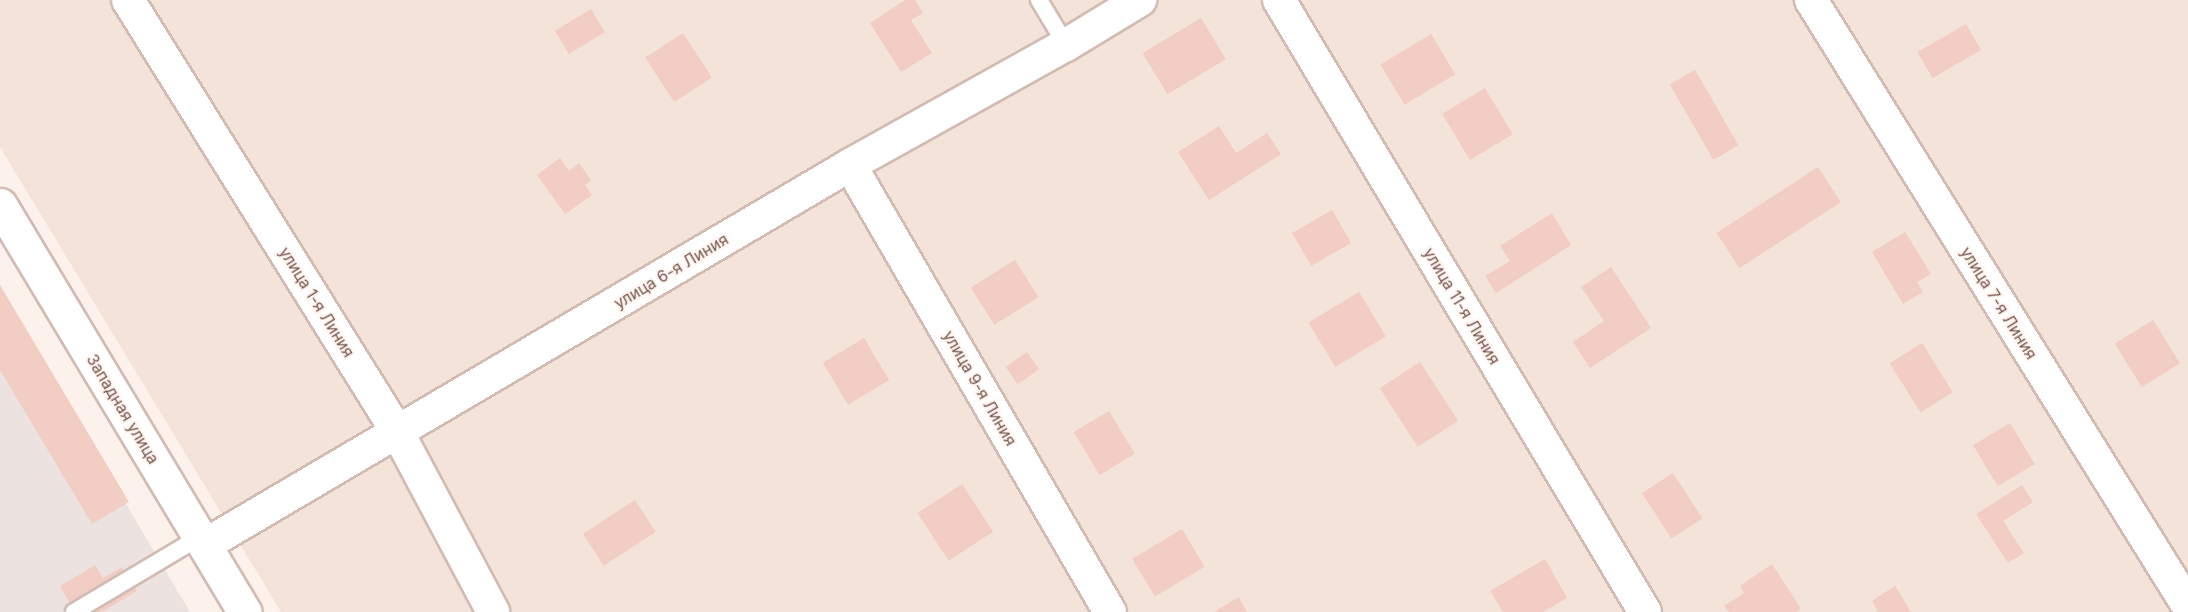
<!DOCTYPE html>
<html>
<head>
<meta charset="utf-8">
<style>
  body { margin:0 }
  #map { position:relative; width:2188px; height:612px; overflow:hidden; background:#fcf2eb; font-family:Inter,sans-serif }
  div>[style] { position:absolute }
  .residential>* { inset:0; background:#f4e3d9 }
  .industrial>* { inset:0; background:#ece3e0 }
  .building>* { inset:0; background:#f1cdc3; transform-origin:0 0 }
  .roads { filter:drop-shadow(2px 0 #d1bbb3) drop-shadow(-2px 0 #d1bbb3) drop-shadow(0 2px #d1bbb3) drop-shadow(0 -2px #d1bbb3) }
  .service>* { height:16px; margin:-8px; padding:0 8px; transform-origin:8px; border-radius:8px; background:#fff }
  .minor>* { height:32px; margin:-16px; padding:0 16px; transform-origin:16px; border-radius:16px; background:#fff }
  .tertiary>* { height:33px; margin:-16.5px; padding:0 16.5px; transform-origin:16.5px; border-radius:16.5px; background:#fff }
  span { translate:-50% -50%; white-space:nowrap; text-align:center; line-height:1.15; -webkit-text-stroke:4.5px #fff7f2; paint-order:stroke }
  .street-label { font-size:16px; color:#77554e }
</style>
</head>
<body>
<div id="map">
  <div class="residential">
    <i style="clip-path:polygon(0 0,2188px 0,2188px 612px,281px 612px,0 147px)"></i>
  </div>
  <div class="industrial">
    <i style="clip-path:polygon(0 289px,126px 504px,190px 612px,0 612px)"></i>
  </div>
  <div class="building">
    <i style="clip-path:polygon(905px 0,915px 0,923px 13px,911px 20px,932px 53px,901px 72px,870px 23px)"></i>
    <i style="left:591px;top:9px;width:27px;height:42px;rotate:59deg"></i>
    <i style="left:1201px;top:18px;width:48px;height:68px;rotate:59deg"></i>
    <i style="left:1966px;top:24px;width:30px;height:56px;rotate:60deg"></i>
    <i style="left:683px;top:33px;width:53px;height:45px;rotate:57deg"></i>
    <i style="left:1431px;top:34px;width:47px;height:59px;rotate:59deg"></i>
    <i style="left:1695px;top:70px;width:87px;height:29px;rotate:60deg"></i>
    <i style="left:1485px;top:88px;width:54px;height:50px;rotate:59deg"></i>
    <i style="clip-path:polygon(1219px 126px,1236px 153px,1267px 133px,1281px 154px,1209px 200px,1178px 152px)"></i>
    <i style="clip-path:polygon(560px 158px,569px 171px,579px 163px,591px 180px,585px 185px,592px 195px,565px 214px,537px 175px)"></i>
    <i style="left:1818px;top:167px;width:42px;height:121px;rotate:57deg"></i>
    <i style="left:1332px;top:210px;width:38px;height:46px;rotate:60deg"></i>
    <i style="clip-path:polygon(1552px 213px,1571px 245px,1496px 293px,1485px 276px,1510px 261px,1500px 246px)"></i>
    <i style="clip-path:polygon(1905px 232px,1931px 274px,1917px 282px,1923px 292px,1903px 304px,1872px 252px)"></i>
    <i style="left:1015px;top:260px;width:44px;height:52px;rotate:58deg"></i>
    <i style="clip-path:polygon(1611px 267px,1651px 328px,1590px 368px,1573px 342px,1604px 321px,1581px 287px)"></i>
    <i style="clip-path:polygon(0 285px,129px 502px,92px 524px,0 370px)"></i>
    <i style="left:1359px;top:292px;width:52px;height:59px;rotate:59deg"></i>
    <i style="left:2153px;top:320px;width:51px;height:45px;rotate:58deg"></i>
    <i style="left:864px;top:338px;width:49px;height:48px;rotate:59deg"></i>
    <i style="left:1922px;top:343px;width:58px;height:38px;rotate:58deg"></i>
    <i style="left:1027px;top:352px;width:21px;height:26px;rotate:55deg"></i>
    <i style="left:1420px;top:362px;width:70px;height:48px;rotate:57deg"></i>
    <i style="left:1109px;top:411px;width:50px;height:41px;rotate:59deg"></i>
    <i style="left:2010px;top:423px;width:48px;height:43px;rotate:59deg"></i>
    <i style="left:1673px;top:473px;width:54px;height:37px;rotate:57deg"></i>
    <i style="left:962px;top:484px;width:57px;height:53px;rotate:57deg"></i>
    <i style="clip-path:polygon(2022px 485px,2033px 502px,2003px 521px,2024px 553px,2008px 563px,1976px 514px)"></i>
    <i style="left:635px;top:500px;width:38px;height:62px;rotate:57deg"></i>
    <i style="left:1182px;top:529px;width:44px;height:58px;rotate:59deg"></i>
    <i style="clip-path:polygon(1545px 559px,1567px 598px,1543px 612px,1503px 612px,1490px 591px)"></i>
    <i style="clip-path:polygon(1772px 564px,1801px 609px,1796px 612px,1729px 612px,1724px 606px,1744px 593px,1740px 586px)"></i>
    <i style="clip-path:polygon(95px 565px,103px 578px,122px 567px,137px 591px,102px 612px,75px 612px,60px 586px)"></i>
    <i style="clip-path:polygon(1895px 586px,1911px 612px,1878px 612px,1872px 601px)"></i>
    <i style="clip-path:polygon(1239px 597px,1247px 612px,1214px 612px)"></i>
  </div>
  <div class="roads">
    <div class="service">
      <i style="left:1039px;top:0;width:52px;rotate:59deg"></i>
      <i style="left:74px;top:612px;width:147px;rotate:-30.8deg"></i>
    </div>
    <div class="minor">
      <i style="left:128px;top:0;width:510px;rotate:58.05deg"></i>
      <i style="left:398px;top:433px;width:203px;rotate:62deg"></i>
      <i style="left:1279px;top:0;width:713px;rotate:59.12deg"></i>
      <i style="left:1811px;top:0;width:714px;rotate:58.11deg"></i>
      <i style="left:850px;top:165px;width:517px;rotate:59.82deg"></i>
      <i style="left:205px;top:545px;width:749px;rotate:-30.5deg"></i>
      <i style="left:850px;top:165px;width:247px;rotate:-29.1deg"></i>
      <i style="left:1066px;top:45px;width:87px;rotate:-31.3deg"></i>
    </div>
    <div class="tertiary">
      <i style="left:0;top:205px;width:475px;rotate:59deg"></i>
    </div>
  </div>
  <div class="street-label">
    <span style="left:671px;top:271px;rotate:-31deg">улица 6-я Линия</span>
    <span style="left:317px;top:302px;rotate:58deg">улица 1-я Линия</span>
    <span style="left:1999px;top:303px;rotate:58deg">улица 7-я Линия</span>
    <span style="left:1462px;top:306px;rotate:59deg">улица 11-я Линия</span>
    <span style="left:980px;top:388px;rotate:60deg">улица 9-я Линия</span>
    <span style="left:123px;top:409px;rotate:59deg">Западная улица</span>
  </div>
</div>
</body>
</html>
